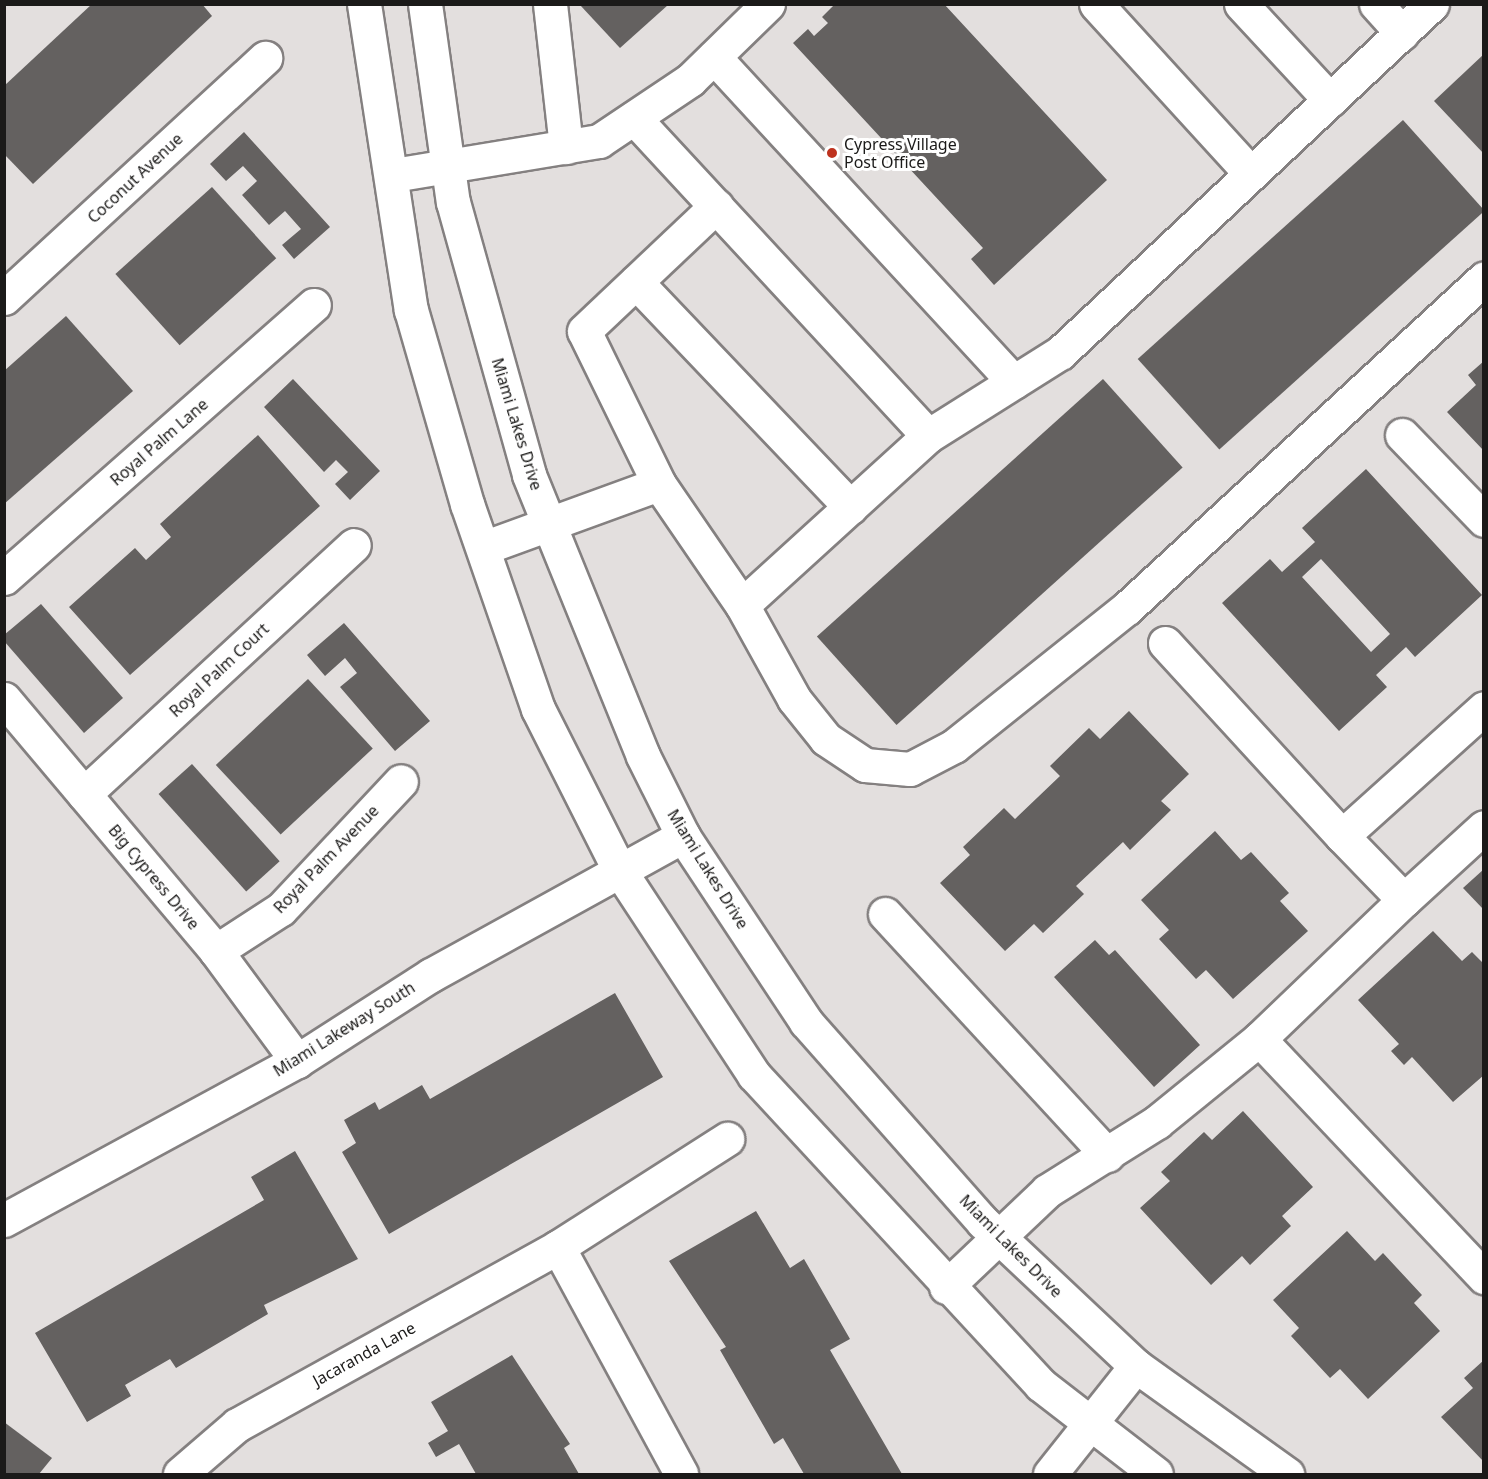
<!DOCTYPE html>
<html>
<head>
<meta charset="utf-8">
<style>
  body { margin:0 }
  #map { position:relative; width:1488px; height:1479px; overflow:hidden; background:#e3dfde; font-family:"Noto Sans",sans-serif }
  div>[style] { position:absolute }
  .building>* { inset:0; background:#646160; transform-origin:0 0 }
  .roads { filter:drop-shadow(2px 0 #848080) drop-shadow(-2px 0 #848080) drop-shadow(0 2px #848080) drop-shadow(0 -2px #848080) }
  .minor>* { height:33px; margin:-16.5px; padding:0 16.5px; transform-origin:16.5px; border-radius:16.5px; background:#fff }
  .major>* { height:33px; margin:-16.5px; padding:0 16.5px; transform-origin:16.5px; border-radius:16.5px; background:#fff }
  .dots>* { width:16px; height:16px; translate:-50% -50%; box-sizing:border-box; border:3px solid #fff; border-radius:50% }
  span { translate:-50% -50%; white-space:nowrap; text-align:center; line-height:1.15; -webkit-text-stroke:6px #fff; paint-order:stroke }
  .poi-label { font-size:16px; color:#1b1a19 }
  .left { translate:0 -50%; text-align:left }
  .street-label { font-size:16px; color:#1b1a19 }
  .frame { position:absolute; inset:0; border:6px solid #1b1a19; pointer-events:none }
</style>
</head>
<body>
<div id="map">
  <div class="building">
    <i style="clip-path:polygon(92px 4px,202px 4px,212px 16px,33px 184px,4px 154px,4px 86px)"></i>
    <i style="clip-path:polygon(835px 4px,944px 4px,1107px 180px,994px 285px,971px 259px,983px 248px,793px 43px,808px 29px,814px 36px,828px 23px,822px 17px)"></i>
    <i style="clip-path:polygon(580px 5px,668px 5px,620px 48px)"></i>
    <i style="clip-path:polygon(1484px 54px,1484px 154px,1434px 101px)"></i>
    <i style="left:1403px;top:120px;width:122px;height:357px;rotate:48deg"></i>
    <i style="clip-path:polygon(244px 132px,330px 227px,294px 259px,282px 245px,301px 229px,285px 211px,269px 225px,242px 195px,257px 181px,243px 166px,226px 181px,210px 164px)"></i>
    <i style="left:212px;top:187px;width:96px;height:130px;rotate:48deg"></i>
    <i style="clip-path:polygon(66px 316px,133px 391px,4px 504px,4px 371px)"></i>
    <i style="clip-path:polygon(1484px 361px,1484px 451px,1447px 412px,1476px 385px,1468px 375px)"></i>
    <i style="clip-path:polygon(293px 379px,380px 471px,350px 500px,335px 484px,348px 472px,336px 460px,324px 472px,264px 407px)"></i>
    <i style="left:1103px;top:379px;width:119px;height:385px;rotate:48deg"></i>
    <i style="clip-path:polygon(258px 435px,320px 506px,130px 675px,69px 607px,135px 548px,146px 560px,171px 537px,160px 524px)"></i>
    <i style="clip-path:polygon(evenodd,1366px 469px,1482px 595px,1415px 657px,1406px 647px,1376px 675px,1387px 687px,1339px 731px,1222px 603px,1270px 559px,1282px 572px,1315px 542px,1302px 528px,1366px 469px,1321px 559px,1390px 634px,1371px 652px,1302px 577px,1321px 559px)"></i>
    <i style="clip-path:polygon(41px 604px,123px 698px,84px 733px,4px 641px,4px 635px)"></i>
    <i style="clip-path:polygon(344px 623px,430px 721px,395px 751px,340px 687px,357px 673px,345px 658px,325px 676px,307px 655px)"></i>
    <i style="left:308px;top:679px;width:95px;height:126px;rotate:47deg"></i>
    <i style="clip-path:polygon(1129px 711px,1189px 774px,1161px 801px,1171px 810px,1130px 850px,1123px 842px,1076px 886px,1084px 894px,1043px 933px,1034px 924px,1005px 951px,940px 883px,970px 855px,963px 847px,1004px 808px,1015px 819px,1060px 776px,1050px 766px,1089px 728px,1100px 739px)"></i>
    <i style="left:192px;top:764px;width:131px;height:45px;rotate:48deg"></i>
    <i style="clip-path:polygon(1215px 831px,1241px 860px,1251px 852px,1289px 893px,1280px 901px,1308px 931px,1233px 999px,1206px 970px,1196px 979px,1159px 939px,1169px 930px,1141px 900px)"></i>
    <i style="clip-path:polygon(1484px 869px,1484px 910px,1463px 888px)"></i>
    <i style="clip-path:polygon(1433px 931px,1462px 961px,1472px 952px,1484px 964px,1484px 1075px,1453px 1102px,1412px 1057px,1404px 1065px,1391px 1051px,1399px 1044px,1358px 1000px)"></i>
    <i style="clip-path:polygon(1095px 940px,1109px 955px,1115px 950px,1200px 1045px,1154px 1087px,1054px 977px)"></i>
    <i style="clip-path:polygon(615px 993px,663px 1077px,389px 1234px,342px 1152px,356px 1143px,344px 1120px,375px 1102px,379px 1110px,422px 1085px,430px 1099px)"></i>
    <i style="clip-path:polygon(1243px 1111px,1313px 1187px,1282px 1216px,1291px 1226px,1250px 1265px,1242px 1256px,1211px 1285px,1140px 1208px,1170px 1181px,1161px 1172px,1204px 1132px,1212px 1140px)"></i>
    <i style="clip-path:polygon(295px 1151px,358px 1259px,264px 1305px,268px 1314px,176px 1368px,170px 1359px,125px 1385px,131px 1396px,87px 1422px,35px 1333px,264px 1200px,251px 1177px)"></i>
    <i style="clip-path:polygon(756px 1211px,790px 1268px,804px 1259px,850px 1339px,830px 1350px,902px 1474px,804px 1474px,783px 1438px,774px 1444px,720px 1350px,726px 1347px,669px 1261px)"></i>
    <i style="clip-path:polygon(1347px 1231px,1375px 1261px,1383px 1253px,1422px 1295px,1414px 1303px,1440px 1331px,1368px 1399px,1340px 1369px,1330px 1378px,1291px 1336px,1299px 1328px,1273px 1300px)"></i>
    <i style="clip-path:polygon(512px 1355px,570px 1444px,564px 1448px,579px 1474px,476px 1474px,459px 1444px,436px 1457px,428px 1443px,448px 1431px,431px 1402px)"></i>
    <i style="clip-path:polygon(1484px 1360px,1484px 1462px,1441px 1417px,1473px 1388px,1464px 1378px)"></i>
    <i style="clip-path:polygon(4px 1422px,52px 1458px,39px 1474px,4px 1474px)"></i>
  </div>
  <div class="roads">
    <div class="minor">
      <i style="left:550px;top:4px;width:144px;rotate:83.6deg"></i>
      <i style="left:1096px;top:4px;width:230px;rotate:47.6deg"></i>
      <i style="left:1241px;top:4px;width:131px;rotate:47.2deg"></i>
      <i style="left:1376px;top:4px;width:39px;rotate:48deg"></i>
      <i style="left:714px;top:57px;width:442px;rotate:47.3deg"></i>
      <i style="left:634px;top:118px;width:433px;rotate:47.2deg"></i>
      <i style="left:928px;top:436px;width:251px;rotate:137.7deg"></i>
      <i style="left:393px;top:175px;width:209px;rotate:-9.4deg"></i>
      <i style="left:599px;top:141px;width:110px;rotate:-33.8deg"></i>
      <i style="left:690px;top:80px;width:109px;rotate:-44.3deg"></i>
      <i style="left:636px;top:282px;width:311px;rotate:46.4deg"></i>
      <i style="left:4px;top:298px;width:355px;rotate:-42.6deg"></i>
      <i style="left:1402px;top:435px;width:118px;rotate:46deg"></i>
      <i style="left:928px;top:436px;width:156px;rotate:-32.2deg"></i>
      <i style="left:1060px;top:353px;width:510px;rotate:-43.17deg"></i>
      <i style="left:659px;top:484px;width:170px;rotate:-116.1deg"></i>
      <i style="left:584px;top:331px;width:182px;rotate:-43.4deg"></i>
      <i style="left:483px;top:548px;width:187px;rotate:-20deg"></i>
      <i style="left:659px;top:484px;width:147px;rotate:55.6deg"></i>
      <i style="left:742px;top:605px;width:107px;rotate:61deg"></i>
      <i style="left:794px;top:699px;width:51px;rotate:51.3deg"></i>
      <i style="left:826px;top:739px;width:47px;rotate:33.7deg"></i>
      <i style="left:865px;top:765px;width:45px;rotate:5.1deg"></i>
      <i style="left:910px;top:769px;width:50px;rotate:-27.6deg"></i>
      <i style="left:954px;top:746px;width:221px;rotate:-38.6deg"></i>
      <i style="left:1127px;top:608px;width:486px;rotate:-42.7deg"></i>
      <i style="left:4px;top:578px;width:413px;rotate:-41.4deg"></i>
      <i style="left:1165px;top:643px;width:262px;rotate:47.5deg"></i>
      <i style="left:1342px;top:836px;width:191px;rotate:-42deg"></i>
      <i style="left:4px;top:699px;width:329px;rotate:49.9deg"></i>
      <i style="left:216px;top:951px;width:137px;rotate:53.6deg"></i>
      <i style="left:84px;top:794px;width:367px;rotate:-42.7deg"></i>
      <i style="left:1404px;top:900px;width:108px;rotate:-42.4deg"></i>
      <i style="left:885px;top:914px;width:328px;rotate:47.3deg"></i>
      <i style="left:216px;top:951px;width:77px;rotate:-32.9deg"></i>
      <i style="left:281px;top:909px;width:175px;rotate:-46.8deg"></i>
      <i style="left:1259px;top:1039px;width:328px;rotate:46.6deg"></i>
      <i style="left:4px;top:1220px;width:333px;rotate:-28.5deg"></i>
      <i style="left:297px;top:1061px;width:159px;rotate:-32.7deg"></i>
      <i style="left:431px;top:975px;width:288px;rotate:-28.9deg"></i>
      <i style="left:558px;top:1247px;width:258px;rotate:61.5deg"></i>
      <i style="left:946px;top:1287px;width:139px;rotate:-43.5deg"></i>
      <i style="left:1047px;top:1191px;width:130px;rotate:-32.1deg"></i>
      <i style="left:1157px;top:1122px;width:132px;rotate:-39.1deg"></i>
      <i style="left:1259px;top:1039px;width:201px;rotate:-43.8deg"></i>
      <i style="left:1404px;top:900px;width:89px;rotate:-134.1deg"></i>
      <i style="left:180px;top:1474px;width:75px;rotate:-40.7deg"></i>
      <i style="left:237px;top:1425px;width:367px;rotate:-29deg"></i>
      <i style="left:558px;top:1247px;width:201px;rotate:-32.6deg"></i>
      <i style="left:1050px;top:1474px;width:138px;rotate:-51.5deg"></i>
    </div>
    <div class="major">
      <i style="left:364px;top:4px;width:310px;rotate:81.3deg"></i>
      <i style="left:411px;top:310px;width:202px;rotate:73.9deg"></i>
      <i style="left:467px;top:504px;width:217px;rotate:70.9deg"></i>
      <i style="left:538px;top:709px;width:182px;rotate:63.2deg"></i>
      <i style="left:620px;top:871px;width:244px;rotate:56.7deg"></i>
      <i style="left:754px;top:1075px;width:422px;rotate:47.2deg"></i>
      <i style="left:1041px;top:1385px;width:145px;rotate:37.7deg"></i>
      <i style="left:425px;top:4px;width:200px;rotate:82deg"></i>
      <i style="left:453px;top:202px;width:283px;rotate:74.4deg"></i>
      <i style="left:529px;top:475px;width:303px;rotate:67.9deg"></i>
      <i style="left:643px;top:756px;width:89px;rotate:63.4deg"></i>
      <i style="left:683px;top:836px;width:223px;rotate:56.5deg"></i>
      <i style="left:806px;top:1022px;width:267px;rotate:48.5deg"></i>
      <i style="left:983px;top:1222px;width:210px;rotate:43.3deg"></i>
      <i style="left:1136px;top:1366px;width:186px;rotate:35.6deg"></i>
    </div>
  </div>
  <div class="dots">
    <i style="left:832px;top:153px;background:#be321e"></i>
  </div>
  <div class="poi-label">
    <span class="left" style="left:844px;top:153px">Cypress Village<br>Post Office</span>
  </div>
  <div class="street-label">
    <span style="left:135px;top:178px;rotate:-43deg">Coconut Avenue</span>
    <span style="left:517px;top:424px;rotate:73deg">Miami Lakes Drive</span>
    <span style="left:159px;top:442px;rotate:-41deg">Royal Palm Lane</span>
    <span style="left:219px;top:670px;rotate:-43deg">Royal Palm Court</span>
    <span style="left:326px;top:859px;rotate:-46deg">Royal Palm Avenue</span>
    <span style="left:708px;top:869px;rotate:58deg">Miami Lakes Drive</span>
    <span style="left:154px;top:877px;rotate:50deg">Big Cypress Drive</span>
    <span style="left:344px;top:1029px;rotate:-32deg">Miami Lakeway South</span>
    <span style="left:1011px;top:1246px;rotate:45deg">Miami Lakes Drive</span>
    <span style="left:364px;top:1354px;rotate:-29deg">Jacaranda Lane</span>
  </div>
  <div class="frame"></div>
</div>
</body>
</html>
